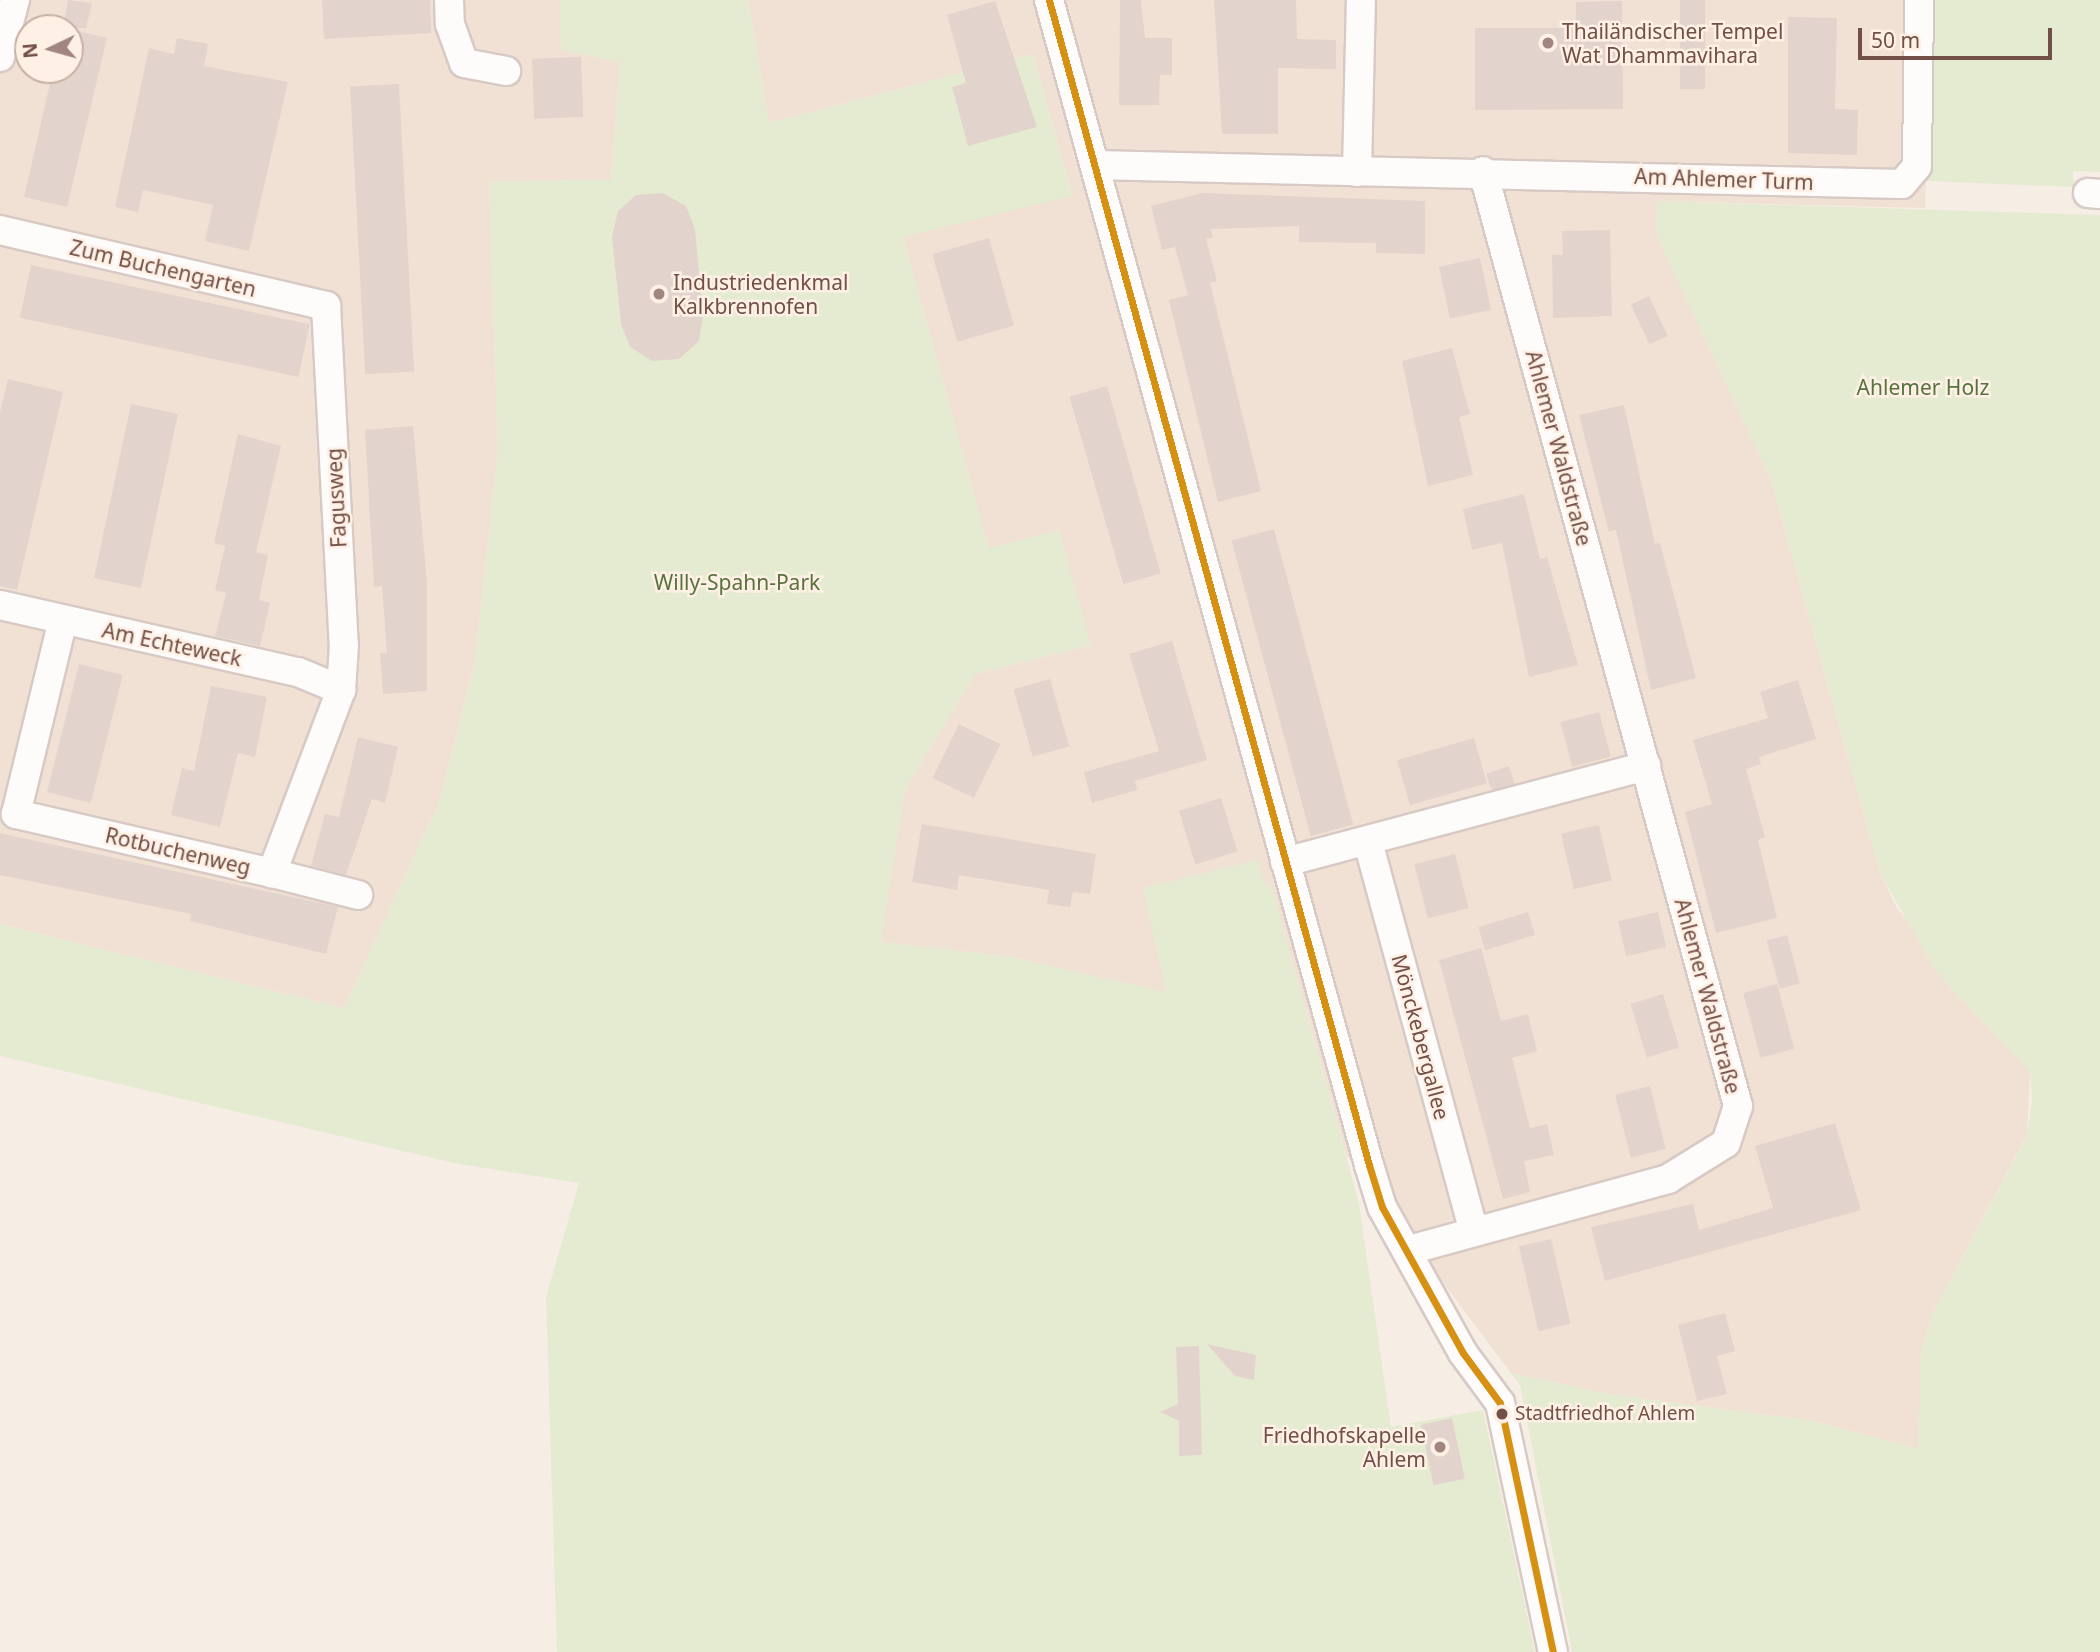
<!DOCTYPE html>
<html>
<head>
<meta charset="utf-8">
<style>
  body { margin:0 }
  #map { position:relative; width:2100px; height:1652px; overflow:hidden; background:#f6ede5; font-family:"Noto Sans",sans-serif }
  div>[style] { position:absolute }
  .residential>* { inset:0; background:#f1e1d5 }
  .green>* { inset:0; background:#e5ebd0 }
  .building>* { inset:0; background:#e2d4cd; transform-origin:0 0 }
  .roads { filter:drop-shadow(2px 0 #d7cac4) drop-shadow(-2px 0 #d7cac4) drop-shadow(0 2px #d7cac4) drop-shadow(0 -2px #d7cac4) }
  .minor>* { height:28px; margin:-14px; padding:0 14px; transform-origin:14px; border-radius:14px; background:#fefcfb }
  .bus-1>* { height:7px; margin:-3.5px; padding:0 3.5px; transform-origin:3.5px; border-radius:3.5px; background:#d69012 }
  .dots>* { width:19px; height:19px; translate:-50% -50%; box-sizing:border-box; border:4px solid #fff0e5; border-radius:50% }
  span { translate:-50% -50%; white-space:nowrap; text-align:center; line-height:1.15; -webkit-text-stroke:5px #fff0e5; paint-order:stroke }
  .bus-label { font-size:19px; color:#724f47 }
  .left { translate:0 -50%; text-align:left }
  .poi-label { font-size:21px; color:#724f47 }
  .right { translate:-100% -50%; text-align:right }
  .street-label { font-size:21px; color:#724f47 }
  .park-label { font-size:21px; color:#56733d }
  .north { position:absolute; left:14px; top:14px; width:70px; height:70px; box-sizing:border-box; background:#fff0e5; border:2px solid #c7b0a6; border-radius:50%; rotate:265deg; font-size:19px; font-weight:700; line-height:28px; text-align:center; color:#724f47 }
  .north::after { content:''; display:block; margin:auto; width:24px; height:32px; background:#a0867e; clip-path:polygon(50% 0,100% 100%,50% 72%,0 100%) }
  .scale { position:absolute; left:1858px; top:28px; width:194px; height:32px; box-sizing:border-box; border:4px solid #724f47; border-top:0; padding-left:9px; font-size:21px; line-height:24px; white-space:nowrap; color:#724f47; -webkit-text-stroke:5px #fff0e5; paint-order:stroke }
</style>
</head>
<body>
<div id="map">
  <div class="residential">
    <i style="clip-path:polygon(evenodd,0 0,560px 0,562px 50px,620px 61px,611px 180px,489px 181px,498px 450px,475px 662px,439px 803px,344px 1008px,0 924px,0 0,28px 28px,70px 28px,70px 70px,28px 70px,28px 28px)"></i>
    <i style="clip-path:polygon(748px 0,1931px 0,1925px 208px,1658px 201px,1656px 233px,1771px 480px,1880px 873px,1897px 908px,2030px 1072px,2027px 1135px,1932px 1315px,1921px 1351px,1919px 1449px,1808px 1420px,1607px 1394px,1511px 1373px,1346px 1154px,1271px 885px,1167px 993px,1012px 957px,880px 942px,905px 789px,975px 674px,1091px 645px,989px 549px,903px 237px,1072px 195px,1033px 54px,769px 123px)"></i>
  </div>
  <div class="green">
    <i style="clip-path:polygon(560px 0,748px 0,769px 123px,1033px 54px,1072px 196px,903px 237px,989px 548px,1059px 530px,1091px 645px,975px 674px,905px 789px,881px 942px,1012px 957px,1166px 992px,1143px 888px,1257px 860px,1265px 886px,1271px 884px,1359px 1203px,1391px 1427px,1483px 1410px,1535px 1652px,557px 1652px,546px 1297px,579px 1183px,454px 1163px,0 1056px,0 924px,344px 1008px,439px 803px,475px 662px,498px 450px,489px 181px,611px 180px,620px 62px,561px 50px)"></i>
    <i style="clip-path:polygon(1931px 0,2100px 0,2100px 172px,2073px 171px,2074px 187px,1925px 181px)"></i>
    <i style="clip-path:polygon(1657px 201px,2100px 215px,2100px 1652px,1572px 1652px,1520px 1385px,1511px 1373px,1607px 1394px,1808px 1420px,1918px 1449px,1921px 1351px,1932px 1315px,2027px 1136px,2032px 1101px,2030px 1072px,1936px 972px,1880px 873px,1771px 480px,1656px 234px)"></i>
  </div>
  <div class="building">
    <i style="clip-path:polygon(68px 0,92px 3px,86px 28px,63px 28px)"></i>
    <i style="clip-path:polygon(322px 0,430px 0,431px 33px,324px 39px)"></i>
    <i style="clip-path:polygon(1120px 0,1141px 0,1145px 38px,1172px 38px,1172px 75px,1160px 75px,1159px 105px,1119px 105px)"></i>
    <i style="clip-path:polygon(1214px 0,1296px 0,1297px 39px,1336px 40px,1336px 69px,1278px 68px,1278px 134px,1222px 134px)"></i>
    <i style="left:1680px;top:0;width:25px;height:89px"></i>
    <i style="clip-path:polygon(995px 1px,1037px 127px,968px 146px,952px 87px,966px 83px,947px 15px)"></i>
    <i style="clip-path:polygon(1622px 1px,1623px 109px,1475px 110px,1475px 28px,1576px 28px,1576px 2px)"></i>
    <i style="clip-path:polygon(1788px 17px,1837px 18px,1835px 109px,1858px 110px,1857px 155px,1788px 153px)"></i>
    <i style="clip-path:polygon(70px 29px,107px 38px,67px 207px,24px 197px,53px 70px,70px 70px)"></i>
    <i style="clip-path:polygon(177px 38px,208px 44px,204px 66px,288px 82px,249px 251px,205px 241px,213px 205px,143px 190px,138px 212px,115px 207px,149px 48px,174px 54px)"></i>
    <i style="left:581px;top:57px;width:60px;height:49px;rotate:88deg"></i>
    <i style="left:399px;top:84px;width:288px;height:49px;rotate:87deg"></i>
    <i style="clip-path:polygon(663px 193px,686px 206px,695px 229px,703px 315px,699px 341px,679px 359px,652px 361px,630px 347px,621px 324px,612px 237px,618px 211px,636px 195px)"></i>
    <i style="clip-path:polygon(1202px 193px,1425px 201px,1425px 254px,1376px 253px,1376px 243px,1299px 242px,1299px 226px,1211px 229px,1213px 238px,1206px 239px,1217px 281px,1210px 283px,1261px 491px,1218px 502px,1169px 300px,1188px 295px,1175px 247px,1162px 250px,1151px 206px)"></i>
    <i style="clip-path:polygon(1610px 230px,1612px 316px,1553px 318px,1552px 255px,1563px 255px,1562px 231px)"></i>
    <i style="left:989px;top:238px;width:91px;height:59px;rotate:74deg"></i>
    <i style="left:1480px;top:258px;width:53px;height:42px;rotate:78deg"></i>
    <i style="left:31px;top:265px;width:285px;height:54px;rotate:12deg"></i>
    <i style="left:1649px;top:296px;width:44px;height:20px;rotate:65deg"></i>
    <i style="clip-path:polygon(1452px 348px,1470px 414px,1459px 417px,1473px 475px,1428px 486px,1402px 361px)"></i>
    <i style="clip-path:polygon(8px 379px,63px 392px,17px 590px,0 586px,0 412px)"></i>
    <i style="left:1107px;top:386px;width:195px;height:39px;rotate:74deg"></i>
    <i style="left:131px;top:404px;width:48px;height:178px;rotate:12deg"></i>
    <i style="clip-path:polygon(1624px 405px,1655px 544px,1660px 543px,1696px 678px,1651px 690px,1616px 530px,1609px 532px,1579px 415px)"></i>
    <i style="clip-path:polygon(413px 426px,427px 583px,427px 691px,383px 694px,380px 653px,387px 653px,382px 586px,374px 587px,365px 430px)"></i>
    <i style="clip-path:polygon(238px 434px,281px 446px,256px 552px,268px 555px,259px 600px,270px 603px,260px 646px,215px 636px,226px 593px,215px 590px,225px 546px,214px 543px)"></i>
    <i style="clip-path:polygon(1524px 494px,1540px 559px,1547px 557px,1578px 665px,1529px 677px,1502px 543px,1472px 550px,1463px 509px)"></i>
    <i style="left:1274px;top:529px;width:306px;height:44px;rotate:75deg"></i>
    <i style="clip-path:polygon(1172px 641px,1207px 760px,1135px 781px,1137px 790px,1092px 803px,1084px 772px,1159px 751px,1129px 654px)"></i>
    <i style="left:79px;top:664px;width:45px;height:132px;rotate:14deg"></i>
    <i style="left:1050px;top:679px;width:70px;height:38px;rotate:74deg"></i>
    <i style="clip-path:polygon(1798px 680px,1816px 739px,1759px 757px,1761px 764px,1746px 769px,1765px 837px,1758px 840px,1777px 918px,1716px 933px,1685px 812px,1712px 804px,1693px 740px,1768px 718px,1760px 692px)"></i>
    <i style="clip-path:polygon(211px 686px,267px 697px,255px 757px,238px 753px,220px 827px,171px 815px,182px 768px,194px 771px)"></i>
    <i style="left:1599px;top:712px;width:46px;height:40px;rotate:75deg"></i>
    <i style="left:959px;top:724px;width:46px;height:60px;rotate:26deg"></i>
    <i style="clip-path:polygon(358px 737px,398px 747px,385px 803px,372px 799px,346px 875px,311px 866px,325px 814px,339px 817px)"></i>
    <i style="left:1474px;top:738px;width:47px;height:80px;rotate:74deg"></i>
    <i style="left:1509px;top:766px;width:19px;height:24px;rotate:72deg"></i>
    <i style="left:1221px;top:798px;width:56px;height:44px;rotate:73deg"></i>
    <i style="clip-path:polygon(922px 824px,1096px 854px,1090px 894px,1073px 892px,1070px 907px,1047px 904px,1049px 890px,959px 875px,957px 890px,912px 882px)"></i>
    <i style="left:1599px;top:825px;width:57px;height:39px;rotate:77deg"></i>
    <i style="clip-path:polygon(0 833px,338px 907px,326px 954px,190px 921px,191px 914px,0 875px)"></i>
    <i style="left:1455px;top:854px;width:56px;height:42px;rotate:76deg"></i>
    <i style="left:1528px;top:912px;width:24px;height:52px;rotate:73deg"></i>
    <i style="left:1658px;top:912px;width:36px;height:41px;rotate:77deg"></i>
    <i style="left:1787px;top:935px;width:50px;height:21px;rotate:75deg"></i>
    <i style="clip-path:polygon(1481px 948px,1501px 1021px,1528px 1014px,1537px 1051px,1512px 1058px,1530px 1128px,1547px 1124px,1554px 1155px,1524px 1161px,1530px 1192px,1503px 1199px,1439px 960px)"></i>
    <i style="left:1777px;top:984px;width:67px;height:35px;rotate:75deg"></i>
    <i style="left:1663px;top:994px;width:56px;height:34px;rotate:73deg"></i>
    <i style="left:1650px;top:1086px;width:65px;height:36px;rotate:76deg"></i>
    <i style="clip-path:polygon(1835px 1123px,1861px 1210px,1605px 1281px,1591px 1227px,1693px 1204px,1699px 1230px,1773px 1208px,1755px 1146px)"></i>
    <i style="left:1551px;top:1239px;width:87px;height:33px;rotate:77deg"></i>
    <i style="clip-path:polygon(1725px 1313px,1735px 1351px,1717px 1356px,1727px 1394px,1697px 1401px,1678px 1325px)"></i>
    <i style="clip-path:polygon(1207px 1344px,1256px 1355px,1254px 1380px,1235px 1376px)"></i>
    <i style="clip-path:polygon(1199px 1346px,1202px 1455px,1179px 1456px,1179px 1421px,1160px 1412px,1178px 1404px,1176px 1347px)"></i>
    <i style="left:1452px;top:1418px;width:62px;height:32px;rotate:78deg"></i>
  </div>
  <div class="roads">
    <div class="minor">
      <i style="left:449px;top:0;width:24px;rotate:88deg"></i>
      <i style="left:450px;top:24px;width:41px;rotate:70.3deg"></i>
      <i style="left:464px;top:63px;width:43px;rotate:10.8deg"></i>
      <i style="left:1049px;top:0;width:1208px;rotate:74.64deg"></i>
      <i style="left:1369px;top:1165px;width:44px;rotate:72.8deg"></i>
      <i style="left:1382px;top:1207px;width:167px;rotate:61deg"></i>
      <i style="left:1463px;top:1353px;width:62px;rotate:53.5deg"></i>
      <i style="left:1500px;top:1403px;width:255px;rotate:78deg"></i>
      <i style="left:0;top:57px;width:59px;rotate:-75.3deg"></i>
      <i style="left:1095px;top:165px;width:807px;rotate:1.35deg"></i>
      <i style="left:1902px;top:184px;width:23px;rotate:-50deg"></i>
      <i style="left:1917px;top:166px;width:166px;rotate:-89.3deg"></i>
      <i style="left:1357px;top:172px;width:172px;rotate:-88.7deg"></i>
      <i style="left:2088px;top:193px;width:12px;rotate:5deg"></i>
      <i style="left:0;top:230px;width:335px;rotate:13.1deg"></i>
      <i style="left:326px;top:306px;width:339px;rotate:87deg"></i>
      <i style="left:344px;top:645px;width:45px;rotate:93.8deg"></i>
      <i style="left:341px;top:690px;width:196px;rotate:110.7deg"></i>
      <i style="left:272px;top:873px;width:263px;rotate:-167deg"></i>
      <i style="left:16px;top:814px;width:200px;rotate:-76.4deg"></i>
      <i style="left:0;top:605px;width:305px;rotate:12.7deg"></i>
      <i style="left:298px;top:672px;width:47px;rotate:22.7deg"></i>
      <i style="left:1368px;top:842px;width:404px;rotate:74.8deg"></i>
      <i style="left:1285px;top:862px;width:374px;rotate:-14.9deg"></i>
      <i style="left:272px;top:873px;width:89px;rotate:14.3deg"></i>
      <i style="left:1409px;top:1250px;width:269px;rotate:-15.3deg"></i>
      <i style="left:1668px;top:1179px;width:68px;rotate:-31.8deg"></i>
      <i style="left:1726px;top:1143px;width:39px;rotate:-72deg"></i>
      <i style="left:1738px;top:1106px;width:969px;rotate:-105.26deg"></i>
    </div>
  </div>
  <div class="bus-1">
    <i style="left:1049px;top:0;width:1208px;rotate:74.64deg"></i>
    <i style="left:1369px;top:1165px;width:44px;rotate:72.8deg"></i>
    <i style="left:1382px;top:1207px;width:167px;rotate:61deg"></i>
    <i style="left:1463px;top:1353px;width:62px;rotate:53.5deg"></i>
    <i style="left:1500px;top:1403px;width:255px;rotate:78deg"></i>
  </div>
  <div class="dots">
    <i style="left:1548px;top:43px;background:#a0867e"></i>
    <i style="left:659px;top:294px;background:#a0867e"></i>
    <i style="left:1502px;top:1414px;background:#724f47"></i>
    <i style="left:1440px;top:1447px;background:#a0867e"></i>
  </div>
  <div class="bus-label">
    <span class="left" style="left:1515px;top:1414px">Stadtfriedhof Ahlem</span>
  </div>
  <div class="poi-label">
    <span class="left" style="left:1562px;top:43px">Thailändischer Tempel<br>Wat Dhammavihara</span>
    <span class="left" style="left:673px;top:294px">Industriedenkmal<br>Kalkbrennofen</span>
    <span class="right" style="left:1426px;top:1447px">Friedhofskapelle<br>Ahlem</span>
  </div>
  <div class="street-label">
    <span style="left:1724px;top:179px;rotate:2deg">Am Ahlemer Turm</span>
    <span style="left:163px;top:268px;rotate:13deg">Zum Buchengarten</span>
    <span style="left:1559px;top:448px;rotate:75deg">Ahlemer Waldstraße</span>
    <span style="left:336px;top:498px;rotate:-93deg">Fagusweg</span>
    <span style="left:172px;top:644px;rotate:12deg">Am Echteweck</span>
    <span style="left:178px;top:851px;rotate:13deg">Rotbuchenweg</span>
    <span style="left:1708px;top:996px;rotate:75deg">Ahlemer Waldstraße</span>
    <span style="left:1421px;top:1037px;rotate:75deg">Mönckebergallee</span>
  </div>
  <div class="park-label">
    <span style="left:1923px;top:387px">Ahlemer Holz</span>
    <span style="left:737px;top:582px">Willy-Spahn-Park</span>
  </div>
  <div class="north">N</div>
  <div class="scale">50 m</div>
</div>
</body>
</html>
